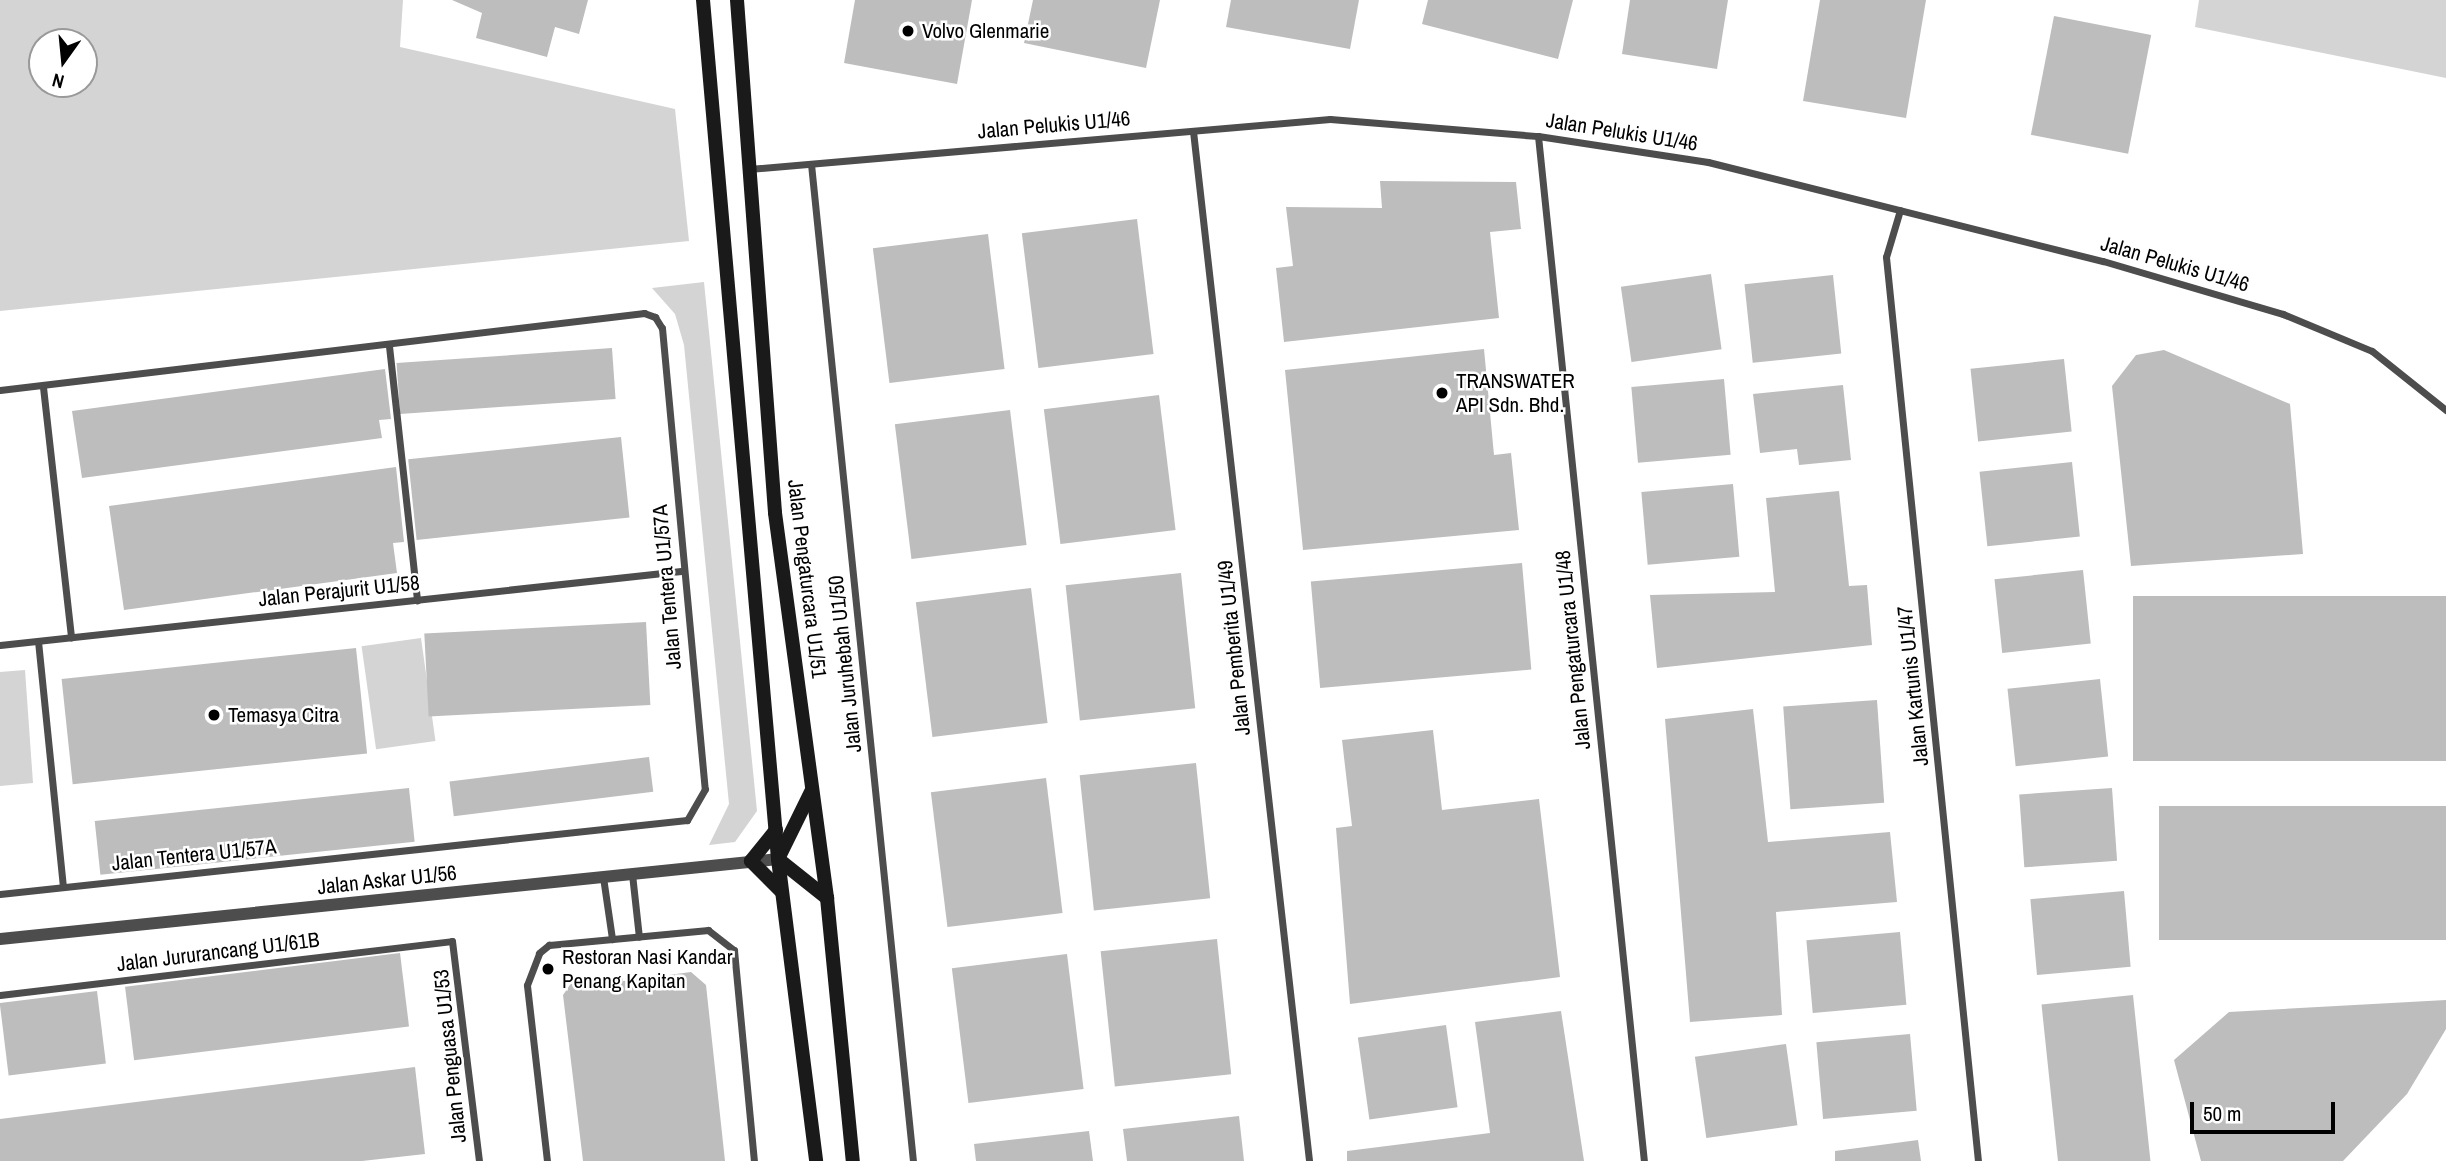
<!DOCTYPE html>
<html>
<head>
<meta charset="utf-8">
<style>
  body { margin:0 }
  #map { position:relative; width:2446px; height:1161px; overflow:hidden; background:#fff; font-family:"Archivo Narrow",sans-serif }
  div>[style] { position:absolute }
  .green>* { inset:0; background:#d4d4d4; transform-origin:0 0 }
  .building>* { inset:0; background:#bdbdbd; transform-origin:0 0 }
  .minor>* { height:7px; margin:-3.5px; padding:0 3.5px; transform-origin:3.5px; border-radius:3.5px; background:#4d4d4d }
  .tertiary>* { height:12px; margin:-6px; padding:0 6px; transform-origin:6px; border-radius:6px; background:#4d4d4d }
  .secondary>* { height:14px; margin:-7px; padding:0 7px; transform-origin:7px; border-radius:7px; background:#1a1a1a }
  .dots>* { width:19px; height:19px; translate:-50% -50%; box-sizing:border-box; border:4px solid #fff; border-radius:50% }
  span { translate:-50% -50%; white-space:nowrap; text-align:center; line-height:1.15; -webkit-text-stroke:5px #fff; paint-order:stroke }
  .poi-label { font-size:21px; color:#000 }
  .left { translate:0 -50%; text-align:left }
  .street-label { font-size:21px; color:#000 }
  .north { position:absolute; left:28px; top:28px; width:70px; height:70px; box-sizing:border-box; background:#fff; border:2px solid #999; border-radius:50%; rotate:195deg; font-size:19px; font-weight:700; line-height:28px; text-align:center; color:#000 }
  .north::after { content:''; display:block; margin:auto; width:24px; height:32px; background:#000; clip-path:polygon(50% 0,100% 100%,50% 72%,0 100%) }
  .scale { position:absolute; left:2190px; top:1102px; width:145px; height:32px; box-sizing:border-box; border:4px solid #000; border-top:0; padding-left:9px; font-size:21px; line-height:24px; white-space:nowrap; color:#000; -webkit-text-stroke:5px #fff; paint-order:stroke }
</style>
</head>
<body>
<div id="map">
  <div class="green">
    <i style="clip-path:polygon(evenodd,0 0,403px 0,400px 47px,675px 109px,689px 241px,0 311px,0 0,42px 42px,84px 42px,84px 84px,42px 84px,42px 42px)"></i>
    <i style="clip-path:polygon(2199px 0,2446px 0,2446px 78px,2195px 27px)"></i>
    <i style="clip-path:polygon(704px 282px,757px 811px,735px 842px,709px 845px,729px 804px,684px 345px,675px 314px,652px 288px)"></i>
    <i style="left:421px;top:638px;width:104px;height:60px;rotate:82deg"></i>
    <i style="clip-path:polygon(25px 670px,33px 783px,0 786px,0 672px)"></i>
  </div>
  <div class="building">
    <i style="clip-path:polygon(452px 0,588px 0,579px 34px,555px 27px,547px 57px,476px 38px,482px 13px)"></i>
    <i style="clip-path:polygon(855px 0,972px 0,957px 84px,844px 63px)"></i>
    <i style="clip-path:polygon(1033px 0,1160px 0,1146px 68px,1024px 43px)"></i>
    <i style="clip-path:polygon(1231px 0,1359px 0,1350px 49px,1226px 27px)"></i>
    <i style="clip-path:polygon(1428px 0,1573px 0,1558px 59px,1422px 24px)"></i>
    <i style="clip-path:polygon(1630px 0,1728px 0,1717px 69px,1622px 54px)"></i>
    <i style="clip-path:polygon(1820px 0,1926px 0,1906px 118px,1803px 101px)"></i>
    <i style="left:2054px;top:16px;width:99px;height:121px;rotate:11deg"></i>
    <i style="clip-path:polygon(1380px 181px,1516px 182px,1521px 229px,1490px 232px,1499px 318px,1284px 342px,1276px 268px,1293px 266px,1286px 207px,1382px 208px)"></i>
    <i style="left:1137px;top:219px;width:136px;height:116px;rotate:83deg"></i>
    <i style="left:988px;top:234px;width:136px;height:116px;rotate:83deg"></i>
    <i style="left:1711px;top:274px;width:76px;height:91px;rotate:82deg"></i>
    <i style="left:1833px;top:275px;width:79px;height:89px;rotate:84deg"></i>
    <i style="left:612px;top:348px;width:51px;height:216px;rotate:86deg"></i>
    <i style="clip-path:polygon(1484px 349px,1494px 455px,1511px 453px,1519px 530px,1303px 550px,1285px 370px)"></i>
    <i style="clip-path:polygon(2164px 350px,2290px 404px,2303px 554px,2131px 566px,2112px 386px,2136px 355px)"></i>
    <i style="left:2064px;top:359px;width:73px;height:94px;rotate:84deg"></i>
    <i style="clip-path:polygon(385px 369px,391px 419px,379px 420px,382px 438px,82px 478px,72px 411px)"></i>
    <i style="left:1724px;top:379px;width:76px;height:93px;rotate:85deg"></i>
    <i style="clip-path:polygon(1843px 385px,1851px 460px,1799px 465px,1797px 449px,1760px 453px,1753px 394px)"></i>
    <i style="left:1159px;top:395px;width:136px;height:116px;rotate:83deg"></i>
    <i style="left:1010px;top:410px;width:136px;height:116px;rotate:83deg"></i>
    <i style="left:621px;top:437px;width:81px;height:214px;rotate:84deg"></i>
    <i style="left:2072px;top:462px;width:75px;height:93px;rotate:84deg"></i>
    <i style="clip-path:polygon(396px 467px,404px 542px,393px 543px,397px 573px,124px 610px,109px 506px)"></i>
    <i style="left:1733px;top:484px;width:73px;height:92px;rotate:85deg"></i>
    <i style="clip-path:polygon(1839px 491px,1849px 586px,1867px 585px,1872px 645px,1657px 668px,1650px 595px,1775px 592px,1766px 498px)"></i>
    <i style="left:1522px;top:563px;width:107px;height:212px;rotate:85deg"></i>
    <i style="left:2083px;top:570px;width:74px;height:89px;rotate:84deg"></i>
    <i style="left:1181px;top:573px;width:136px;height:116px;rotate:84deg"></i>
    <i style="left:1031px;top:588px;width:136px;height:116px;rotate:83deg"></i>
    <i style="left:2446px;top:596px;width:165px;height:313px;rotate:90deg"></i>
    <i style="left:646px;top:622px;width:83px;height:222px;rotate:87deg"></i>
    <i style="left:356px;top:648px;width:106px;height:296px;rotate:84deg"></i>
    <i style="left:2100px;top:679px;width:78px;height:93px;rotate:84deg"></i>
    <i style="left:1877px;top:700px;width:103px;height:94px;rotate:86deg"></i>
    <i style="clip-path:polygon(1753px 709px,1768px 842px,1890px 832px,1897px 902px,1776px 912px,1782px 1015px,1690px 1022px,1665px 719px)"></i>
    <i style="clip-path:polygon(1433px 730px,1442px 810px,1539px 799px,1560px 977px,1350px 1004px,1336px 828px,1352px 826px,1342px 740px)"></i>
    <i style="left:649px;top:757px;width:35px;height:201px;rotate:83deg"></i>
    <i style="left:1196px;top:763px;width:136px;height:117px;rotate:84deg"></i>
    <i style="left:1046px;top:778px;width:136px;height:116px;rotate:83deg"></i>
    <i style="left:409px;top:788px;width:54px;height:316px;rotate:84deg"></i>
    <i style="left:2112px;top:788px;width:73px;height:93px;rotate:86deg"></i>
    <i style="left:2446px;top:806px;width:134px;height:287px;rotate:90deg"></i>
    <i style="left:2124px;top:891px;width:76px;height:94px;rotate:85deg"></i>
    <i style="left:1900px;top:932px;width:73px;height:94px;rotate:85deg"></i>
    <i style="left:1217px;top:939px;width:136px;height:117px;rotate:84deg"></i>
    <i style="left:400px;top:953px;width:74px;height:277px;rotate:83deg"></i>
    <i style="left:1067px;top:954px;width:136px;height:116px;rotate:83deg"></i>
    <i style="clip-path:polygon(691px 972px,706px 985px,725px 1161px,583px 1161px,563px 995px,574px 979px,622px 976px,623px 981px)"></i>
    <i style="left:97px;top:991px;width:73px;height:98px;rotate:83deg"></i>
    <i style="left:2133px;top:995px;width:167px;height:92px;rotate:84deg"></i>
    <i style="clip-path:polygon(2446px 1000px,2446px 1029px,2407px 1094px,2343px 1161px,2201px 1161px,2174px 1060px,2229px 1012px)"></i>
    <i style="clip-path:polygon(1561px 1011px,1584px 1161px,1347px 1161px,1347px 1151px,1490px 1133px,1475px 1022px)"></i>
    <i style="left:1446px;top:1025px;width:83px;height:89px;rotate:82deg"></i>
    <i style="left:1910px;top:1034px;width:77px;height:94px;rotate:85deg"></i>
    <i style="left:1786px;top:1044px;width:82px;height:92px;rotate:82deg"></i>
    <i style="clip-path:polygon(415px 1067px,425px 1154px,362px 1161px,0 1161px,0 1119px)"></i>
    <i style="clip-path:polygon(1239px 1116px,1244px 1161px,1127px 1161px,1123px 1129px)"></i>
    <i style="clip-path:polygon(1089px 1131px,1093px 1161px,976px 1161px,974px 1144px)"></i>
    <i style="clip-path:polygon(1918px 1140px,1921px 1161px,1835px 1161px,1835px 1151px)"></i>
  </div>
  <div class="minor">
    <i style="left:1193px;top:131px;width:1037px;rotate:83.57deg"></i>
    <i style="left:1538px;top:136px;width:1030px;rotate:84.1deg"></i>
    <i style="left:811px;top:164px;width:1002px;rotate:84.16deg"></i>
    <i style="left:749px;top:169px;width:583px;rotate:-4.92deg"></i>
    <i style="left:1330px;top:119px;width:209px;rotate:4.7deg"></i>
    <i style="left:1538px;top:136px;width:172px;rotate:8.7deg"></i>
    <i style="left:1708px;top:162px;width:407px;rotate:14.1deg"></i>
    <i style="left:2103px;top:261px;width:188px;rotate:16.4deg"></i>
    <i style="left:2283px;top:314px;width:96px;rotate:22.6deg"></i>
    <i style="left:2372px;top:351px;width:95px;rotate:38.6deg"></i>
    <i style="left:1900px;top:210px;width:49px;rotate:106.6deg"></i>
    <i style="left:1886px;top:257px;width:909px;rotate:84.19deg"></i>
    <i style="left:389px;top:346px;width:256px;rotate:83.7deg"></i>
    <i style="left:43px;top:387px;width:252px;rotate:83.6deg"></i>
    <i style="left:0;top:390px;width:649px;rotate:-6.82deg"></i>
    <i style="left:644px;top:313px;width:12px;rotate:20deg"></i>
    <i style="left:655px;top:317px;width:13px;rotate:58deg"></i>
    <i style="left:662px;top:328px;width:463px;rotate:84.7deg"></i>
    <i style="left:705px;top:789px;width:36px;rotate:120deg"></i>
    <i style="left:687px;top:820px;width:691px;rotate:173.85deg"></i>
    <i style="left:38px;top:641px;width:246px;rotate:84.2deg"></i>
    <i style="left:0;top:645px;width:685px;rotate:-6.2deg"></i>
    <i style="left:632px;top:874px;width:63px;rotate:83.7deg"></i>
    <i style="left:603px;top:877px;width:63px;rotate:81.7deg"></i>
    <i style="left:0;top:995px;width:455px;rotate:-6.8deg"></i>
    <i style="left:452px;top:941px;width:222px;rotate:83deg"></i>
    <i style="left:547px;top:1161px;width:177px;rotate:-96.5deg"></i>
    <i style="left:527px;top:985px;width:34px;rotate:-69deg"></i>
    <i style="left:539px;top:953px;width:13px;rotate:-39deg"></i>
    <i style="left:549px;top:945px;width:160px;rotate:-5.4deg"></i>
    <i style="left:708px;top:930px;width:33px;rotate:38deg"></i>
    <i style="left:734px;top:950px;width:212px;rotate:84.6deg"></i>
  </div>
  <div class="tertiary">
    <i style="left:0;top:939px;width:782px;rotate:-5.87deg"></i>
  </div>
  <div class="secondary">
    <i style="left:703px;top:0;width:862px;rotate:85.01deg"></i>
    <i style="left:778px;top:859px;width:304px;rotate:82.8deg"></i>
    <i style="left:737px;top:0;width:514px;rotate:85.76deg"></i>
    <i style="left:775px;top:513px;width:388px;rotate:82.3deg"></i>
    <i style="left:827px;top:898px;width:264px;rotate:84.4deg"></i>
    <i style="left:776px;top:830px;width:40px;rotate:129deg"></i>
    <i style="left:751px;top:861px;width:42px;rotate:45deg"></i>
    <i style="left:778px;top:859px;width:75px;rotate:-63.8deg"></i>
    <i style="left:778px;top:859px;width:63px;rotate:38.5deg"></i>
  </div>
  <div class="dots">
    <i style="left:908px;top:31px;background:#000"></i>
    <i style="left:1442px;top:393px;background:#000"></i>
    <i style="left:214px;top:715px;background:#000"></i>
    <i style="left:548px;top:969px;background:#000"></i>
  </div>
  <div class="poi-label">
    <span class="left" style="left:922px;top:31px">Volvo Glenmarie</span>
    <span class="left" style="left:1456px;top:393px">TRANSWATER<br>API Sdn. Bhd.</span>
    <span class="left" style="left:228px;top:715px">Temasya Citra</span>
    <span class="left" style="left:562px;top:969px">Restoran Nasi Kandar<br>Penang Kapitan</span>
  </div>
  <div class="street-label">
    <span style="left:1054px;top:125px;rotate:-5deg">Jalan Pelukis U1/46</span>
    <span style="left:1622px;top:132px;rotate:9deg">Jalan Pelukis U1/46</span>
    <span style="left:2175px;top:264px;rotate:16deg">Jalan Pelukis U1/46</span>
    <span style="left:807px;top:579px;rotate:83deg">Jalan Pengaturcara U1/51</span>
    <span style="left:667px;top:587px;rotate:-95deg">Jalan Tentera U1/57A</span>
    <span style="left:339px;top:591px;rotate:-6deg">Jalan Perajurit U1/58</span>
    <span style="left:1234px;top:648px;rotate:-96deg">Jalan Pemberita U1/49</span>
    <span style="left:1573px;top:650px;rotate:-96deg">Jalan Pengaturcara U1/48</span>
    <span style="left:845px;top:664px;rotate:-96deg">Jalan Juruhebah U1/50</span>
    <span style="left:1913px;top:686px;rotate:-96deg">Jalan Kartunis U1/47</span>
    <span style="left:194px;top:855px;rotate:-6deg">Jalan Tentera U1/57A</span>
    <span style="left:387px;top:880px;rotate:-6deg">Jalan Askar U1/56</span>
    <span style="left:218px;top:952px;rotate:-7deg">Jalan Jururancang U1/61B</span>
    <span style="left:450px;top:1056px;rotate:-96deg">Jalan Penguasa U1/53</span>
  </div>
  <div class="north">N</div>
  <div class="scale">50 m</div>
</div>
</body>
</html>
